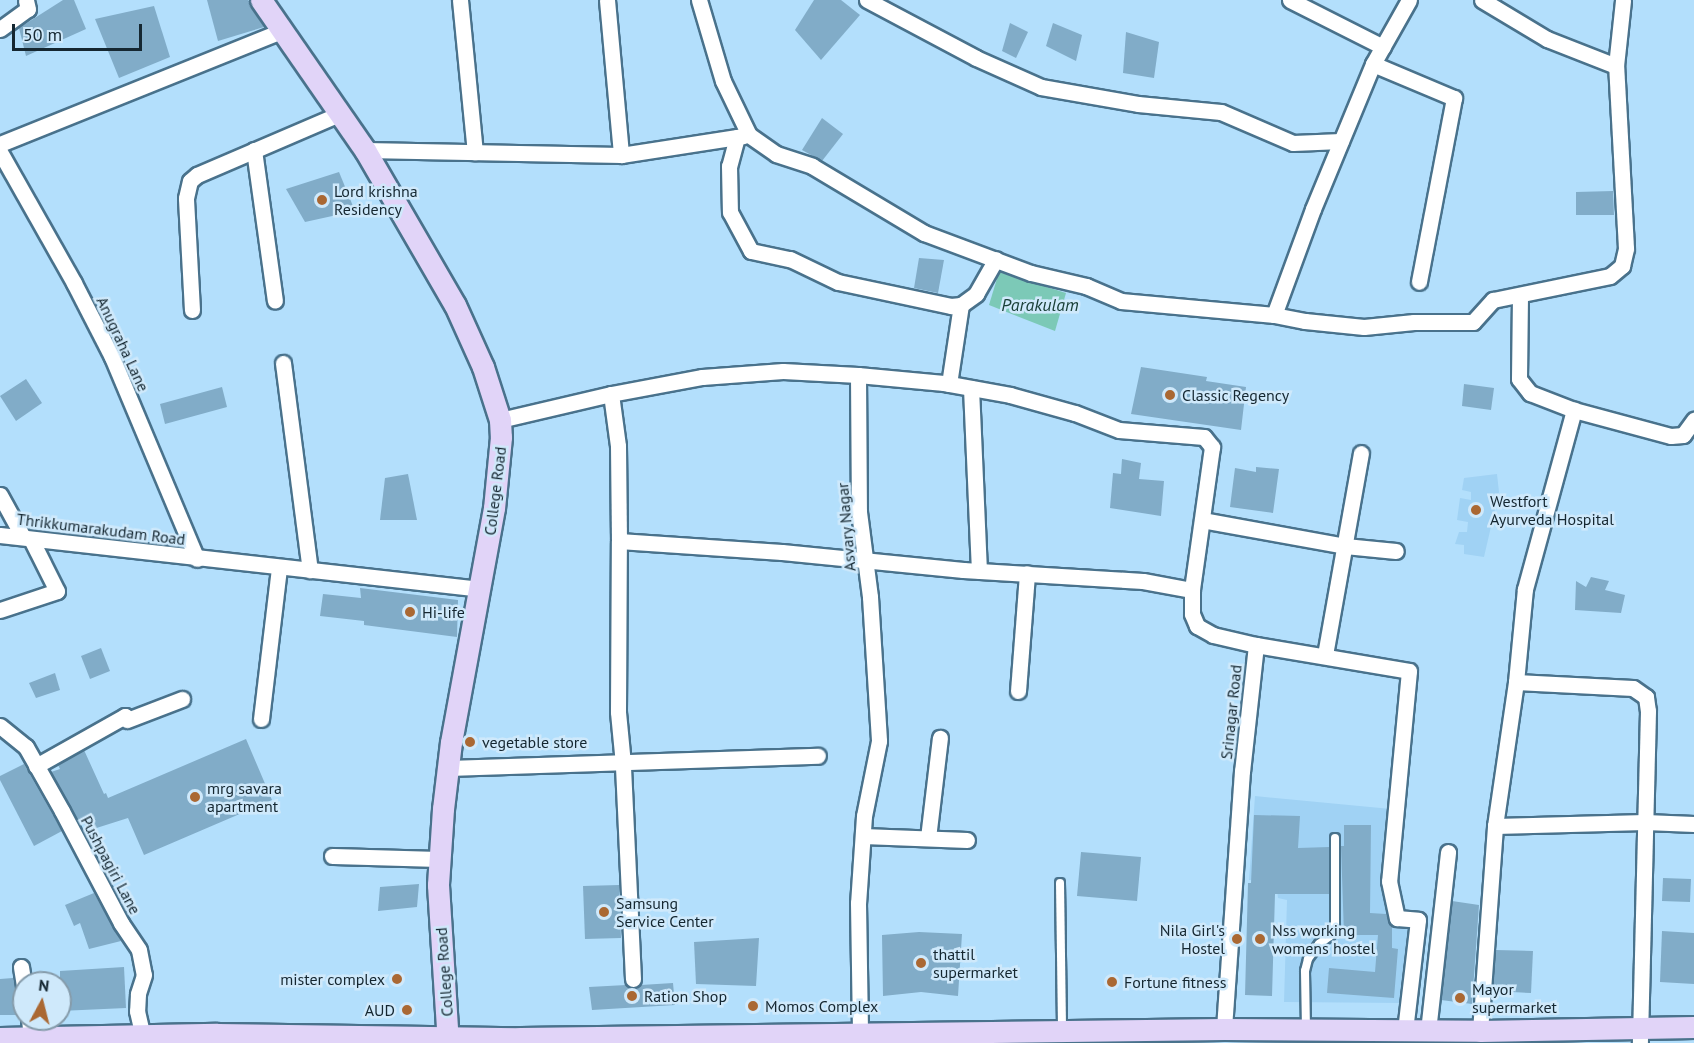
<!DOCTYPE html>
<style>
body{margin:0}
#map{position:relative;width:1694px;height:1043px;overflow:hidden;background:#b3dffc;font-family:"PT Sans",sans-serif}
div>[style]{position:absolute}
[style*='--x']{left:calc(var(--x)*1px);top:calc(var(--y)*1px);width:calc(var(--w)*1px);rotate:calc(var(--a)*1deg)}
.built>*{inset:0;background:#a0d2f4}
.water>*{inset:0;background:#7cc9b7}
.building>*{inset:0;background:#81acc8}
.roads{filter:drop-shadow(2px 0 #49728c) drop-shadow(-2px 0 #49728c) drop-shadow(0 2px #49728c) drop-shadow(0 -2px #49728c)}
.lane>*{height:8px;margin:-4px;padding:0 4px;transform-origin:4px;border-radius:4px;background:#fff}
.street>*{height:15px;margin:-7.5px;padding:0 7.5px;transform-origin:7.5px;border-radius:7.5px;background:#fff}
.secondary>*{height:21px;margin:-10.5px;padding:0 10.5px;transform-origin:10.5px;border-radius:10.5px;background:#e1d4f8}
.dots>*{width:16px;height:16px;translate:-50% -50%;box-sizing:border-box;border:3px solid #cfe9fb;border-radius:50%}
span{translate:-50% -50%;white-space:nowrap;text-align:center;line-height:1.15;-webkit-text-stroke:5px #cfe9fb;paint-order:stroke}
.poi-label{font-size:16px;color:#152731}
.left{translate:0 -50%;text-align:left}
.right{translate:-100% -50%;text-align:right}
.street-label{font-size:16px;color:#152731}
.water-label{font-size:18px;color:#1b4038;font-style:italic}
.north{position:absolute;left:12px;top:971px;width:60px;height:60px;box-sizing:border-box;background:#cfe9fb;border:2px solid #859baa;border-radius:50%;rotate:7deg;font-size:16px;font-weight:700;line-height:24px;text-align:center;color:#152731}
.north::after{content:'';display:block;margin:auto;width:21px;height:27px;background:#aa6833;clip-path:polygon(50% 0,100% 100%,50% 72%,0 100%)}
.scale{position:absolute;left:12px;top:24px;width:130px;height:27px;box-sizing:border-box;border:3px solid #152731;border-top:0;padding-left:8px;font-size:18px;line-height:21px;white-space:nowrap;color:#152731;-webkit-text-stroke:4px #cfe9fb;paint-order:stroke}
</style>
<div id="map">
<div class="built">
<i style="clip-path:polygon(1497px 474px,1499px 492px,1484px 557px,1464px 554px,1464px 545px,1455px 544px,1459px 532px,1467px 532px,1468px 522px,1457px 520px,1460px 498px,1471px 500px,1471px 492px,1462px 490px,1464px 478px)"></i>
<i style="clip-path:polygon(1255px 796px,1391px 809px,1385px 882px,1411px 924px,1402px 1003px,1284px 1002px,1287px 900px,1278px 898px,1276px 883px,1249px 880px)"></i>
</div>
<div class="water">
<i style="clip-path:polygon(999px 272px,1066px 293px,1055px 331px,989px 305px)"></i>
</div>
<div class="building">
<i style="clip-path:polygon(63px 0,74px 0,86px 29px,26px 56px,19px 28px)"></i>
<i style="clip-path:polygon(207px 0,248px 0,264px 27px,218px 41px)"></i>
<i style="clip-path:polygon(814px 0,841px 0,860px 15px,821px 60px,795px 30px)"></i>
<i style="clip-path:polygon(154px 6px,170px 57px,119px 78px,95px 19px)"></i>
<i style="clip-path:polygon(1010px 23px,1028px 32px,1016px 58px,1002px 51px)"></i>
<i style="clip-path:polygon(1053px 23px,1082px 35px,1076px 61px,1046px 46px)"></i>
<i style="clip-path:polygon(1126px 32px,1159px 42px,1154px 78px,1123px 73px)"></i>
<i style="clip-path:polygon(822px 118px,843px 134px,822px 161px,802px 150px)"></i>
<i style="clip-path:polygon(339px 172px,355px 211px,305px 222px,286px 189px)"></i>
<i style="clip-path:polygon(1613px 191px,1614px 215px,1576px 215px,1576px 192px)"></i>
<i style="clip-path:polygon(919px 258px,944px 260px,938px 293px,914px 288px)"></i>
<i style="clip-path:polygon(1141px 367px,1207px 377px,1206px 381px,1246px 387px,1241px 430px,1131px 414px)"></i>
<i style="clip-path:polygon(26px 379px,42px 403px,16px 421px,0 396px)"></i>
<i style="clip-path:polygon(1464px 384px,1494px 388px,1491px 410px,1462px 406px)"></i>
<i style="clip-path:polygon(222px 387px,227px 407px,165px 424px,160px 404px)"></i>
<i style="clip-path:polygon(1122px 459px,1141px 463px,1139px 479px,1164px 481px,1161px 516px,1110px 508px,1113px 473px,1121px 474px)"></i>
<i style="clip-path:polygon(1256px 467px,1279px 469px,1273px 513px,1230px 507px,1235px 468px,1256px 472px)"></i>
<i style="clip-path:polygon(408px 474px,417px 520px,380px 520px,385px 478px)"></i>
<i style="clip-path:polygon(1591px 577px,1609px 581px,1605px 590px,1625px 595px,1621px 613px,1575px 610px,1576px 581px,1586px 587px)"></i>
<i style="clip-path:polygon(360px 588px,458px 600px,457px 637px,364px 625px,364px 621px,320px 616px,323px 594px,361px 598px)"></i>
<i style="clip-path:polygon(101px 648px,110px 671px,90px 679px,81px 656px)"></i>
<i style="clip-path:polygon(55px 673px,60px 690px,36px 698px,29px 683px)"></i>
<i style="clip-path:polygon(246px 739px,272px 800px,144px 855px,128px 818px,87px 831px,83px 820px,79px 822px,51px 772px,60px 769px,58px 765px,84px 750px,104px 794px,106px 793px,108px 798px)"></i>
<i style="clip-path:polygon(24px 764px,62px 831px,34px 846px,0 780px,0 776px)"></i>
<i style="clip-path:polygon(1254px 815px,1300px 816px,1298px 848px,1329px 847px,1329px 894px,1275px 894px,1272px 996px,1245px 995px,1248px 883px,1251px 883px)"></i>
<i style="clip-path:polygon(1344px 825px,1371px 825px,1370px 913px,1386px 914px,1392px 926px,1392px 948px,1398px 949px,1394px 998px,1327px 993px,1329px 968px,1375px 972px,1378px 935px,1344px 935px,1341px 846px,1344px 846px)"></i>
<i style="clip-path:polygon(1081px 852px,1141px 857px,1137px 901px,1077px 896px)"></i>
<i style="clip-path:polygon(1663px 878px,1691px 879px,1690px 902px,1662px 901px)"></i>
<i style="clip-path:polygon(419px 884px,417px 907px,378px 911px,380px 887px)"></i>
<i style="clip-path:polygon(619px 885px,621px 938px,585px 939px,583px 886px)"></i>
<i style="clip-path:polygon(94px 893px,121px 941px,89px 949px,80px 923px,74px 926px,65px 905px)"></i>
<i style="clip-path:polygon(1452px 901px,1479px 905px,1472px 1004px,1441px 1000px)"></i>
<i style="clip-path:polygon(1662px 931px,1694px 933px,1694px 984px,1660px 982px)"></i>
<i style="clip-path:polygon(919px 932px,962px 934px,958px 996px,921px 992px,883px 996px,882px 935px)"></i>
<i style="clip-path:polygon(759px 938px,756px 986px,696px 984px,694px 942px)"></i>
<i style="clip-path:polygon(1496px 950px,1533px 951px,1531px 993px,1493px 991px)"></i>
<i style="clip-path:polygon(124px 967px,126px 1008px,60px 1011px,60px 971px)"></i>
<i style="clip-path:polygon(13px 978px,16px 991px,20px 994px,23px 1012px,20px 1015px,0 1015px,0 979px)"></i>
<i style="clip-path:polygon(673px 983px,675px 1005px,592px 1010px,589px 987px,626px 985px,633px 989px,641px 985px)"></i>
</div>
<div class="roads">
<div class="lane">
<i style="--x:1060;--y:883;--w:147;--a:89.2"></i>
<i style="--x:1306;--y:1029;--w:58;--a:-91"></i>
<i style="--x:1305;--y:971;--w:12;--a:-76"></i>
<i style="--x:1308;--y:959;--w:19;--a:-54"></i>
<i style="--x:1319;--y:944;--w:14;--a:-36"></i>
<i style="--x:1330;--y:936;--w:11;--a:-63"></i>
<i style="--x:1335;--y:926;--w:88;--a:-90"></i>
</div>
<div class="street">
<i style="--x:460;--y:0;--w:153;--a:84.4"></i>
<i style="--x:607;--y:0;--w:156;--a:84.8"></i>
<i style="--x:699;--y:0;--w:84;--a:73.5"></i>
<i style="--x:723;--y:81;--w:60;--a:64.3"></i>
<i style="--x:749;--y:135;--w:33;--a:35"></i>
<i style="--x:776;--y:154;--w:38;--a:18"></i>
<i style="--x:812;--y:166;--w:131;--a:30.9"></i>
<i style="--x:924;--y:233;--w:114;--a:20.5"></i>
<i style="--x:1031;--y:273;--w:57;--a:13.3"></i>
<i style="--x:1086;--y:286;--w:38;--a:23"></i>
<i style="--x:1121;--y:301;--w:154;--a:5.2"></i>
<i style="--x:867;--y:0;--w:123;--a:28"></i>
<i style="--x:976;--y:58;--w:71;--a:24"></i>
<i style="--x:1041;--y:87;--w:98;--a:9.9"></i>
<i style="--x:1138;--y:104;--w:83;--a:5.5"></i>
<i style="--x:1221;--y:112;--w:78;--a:23.3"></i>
<i style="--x:1293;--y:143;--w:48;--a:-2.4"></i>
<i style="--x:1290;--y:0;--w:104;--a:26.8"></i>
<i style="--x:1409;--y:0;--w:73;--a:119.4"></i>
<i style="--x:1373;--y:64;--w:157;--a:112.5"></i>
<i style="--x:1313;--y:209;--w:113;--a:110.2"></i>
<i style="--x:1274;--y:315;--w:32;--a:11"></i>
<i style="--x:1305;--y:321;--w:59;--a:5.8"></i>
<i style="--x:1364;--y:327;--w:50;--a:-5.7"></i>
<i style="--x:1414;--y:322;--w:59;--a:0"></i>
<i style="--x:1473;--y:322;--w:30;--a:-48"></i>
<i style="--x:1493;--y:300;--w:119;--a:-11.6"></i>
<i style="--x:1610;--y:276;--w:16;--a:-40"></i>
<i style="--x:1622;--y:266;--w:18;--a:-77"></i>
<i style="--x:1626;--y:248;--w:182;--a:-93.1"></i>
<i style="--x:1482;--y:0;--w:76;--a:31"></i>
<i style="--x:1547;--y:39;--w:74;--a:21.4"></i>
<i style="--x:1616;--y:66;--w:66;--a:-83.9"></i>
<i style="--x:0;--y:29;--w:34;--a:-36"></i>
<i style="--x:28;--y:9;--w:9;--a:-103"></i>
<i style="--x:1373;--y:64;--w:88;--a:22.8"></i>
<i style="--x:1454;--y:98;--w:187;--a:100.8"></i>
<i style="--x:737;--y:137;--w:30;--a:105"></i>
<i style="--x:729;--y:166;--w:46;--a:88.8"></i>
<i style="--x:730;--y:212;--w:44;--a:61.7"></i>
<i style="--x:751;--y:251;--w:40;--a:12"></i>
<i style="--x:790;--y:259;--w:53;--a:25.6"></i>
<i style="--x:838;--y:282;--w:116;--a:12"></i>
<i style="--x:951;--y:306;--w:10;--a:-6"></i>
<i style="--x:961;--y:305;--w:19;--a:-36"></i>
<i style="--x:976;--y:294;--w:40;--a:-60.3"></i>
<i style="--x:0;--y:144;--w:303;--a:-21.9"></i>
<i style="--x:254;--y:150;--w:152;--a:82.1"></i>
<i style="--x:365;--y:150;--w:256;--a:1.1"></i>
<i style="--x:621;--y:155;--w:124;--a:-8.8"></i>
<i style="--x:0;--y:152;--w:150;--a:60.5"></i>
<i style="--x:74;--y:283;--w:83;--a:62.8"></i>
<i style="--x:112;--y:357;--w:219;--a:67.2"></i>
<i style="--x:1520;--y:296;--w:83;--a:90.7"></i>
<i style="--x:1519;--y:379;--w:18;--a:52"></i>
<i style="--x:1530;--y:393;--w:47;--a:21.1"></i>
<i style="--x:1574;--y:410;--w:100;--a:15"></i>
<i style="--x:1671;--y:436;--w:12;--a:-5"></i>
<i style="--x:1683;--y:435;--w:19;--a:-54"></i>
<i style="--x:192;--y:310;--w:112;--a:-93.1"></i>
<i style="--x:186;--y:198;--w:17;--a:-77"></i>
<i style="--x:190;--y:181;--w:9;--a:-41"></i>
<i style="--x:197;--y:175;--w:155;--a:-23.2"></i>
<i style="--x:283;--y:363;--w:209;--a:82.6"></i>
<i style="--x:858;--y:375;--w:86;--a:5.3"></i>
<i style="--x:944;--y:383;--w:67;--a:10.3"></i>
<i style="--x:1010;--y:395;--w:67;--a:15.5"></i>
<i style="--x:1075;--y:413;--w:47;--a:21.1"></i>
<i style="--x:1119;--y:430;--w:85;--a:4.7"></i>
<i style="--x:1204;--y:437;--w:13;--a:51"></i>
<i style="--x:1212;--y:447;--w:144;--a:98"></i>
<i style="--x:949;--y:384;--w:80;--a:-81.4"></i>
<i style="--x:971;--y:388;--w:183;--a:87.5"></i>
<i style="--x:611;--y:394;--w:52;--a:82.3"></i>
<i style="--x:618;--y:446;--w:95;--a:89.4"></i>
<i style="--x:500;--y:420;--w:114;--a:-13.2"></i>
<i style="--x:611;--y:394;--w:93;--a:-10.6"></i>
<i style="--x:702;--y:377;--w:81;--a:-4.2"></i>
<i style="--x:783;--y:371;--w:75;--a:3.1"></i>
<i style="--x:858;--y:375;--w:137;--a:89.6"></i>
<i style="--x:859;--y:512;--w:86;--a:82.6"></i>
<i style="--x:870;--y:597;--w:144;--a:86.4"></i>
<i style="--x:879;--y:741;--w:76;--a:101.3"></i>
<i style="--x:864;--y:816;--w:87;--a:93.9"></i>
<i style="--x:858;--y:903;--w:132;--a:89.1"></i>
<i style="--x:0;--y:495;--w:48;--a:61.3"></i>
<i style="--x:1202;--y:520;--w:145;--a:10.3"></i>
<i style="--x:1345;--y:546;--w:51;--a:5.6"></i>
<i style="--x:0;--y:535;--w:483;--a:6.4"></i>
<i style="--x:0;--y:610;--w:60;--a:-18.4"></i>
<i style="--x:57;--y:591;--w:58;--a:-116.6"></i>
<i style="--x:1256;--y:645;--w:155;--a:9.6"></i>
<i style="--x:1409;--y:671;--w:211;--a:95.4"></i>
<i style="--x:1389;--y:881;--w:38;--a:78"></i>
<i style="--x:1397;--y:918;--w:21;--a:5"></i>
<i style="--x:1418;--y:920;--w:112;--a:96.7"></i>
<i style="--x:1325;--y:655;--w:205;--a:-79.9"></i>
<i style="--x:1516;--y:682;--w:117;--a:2.9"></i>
<i style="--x:1633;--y:688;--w:16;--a:35"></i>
<i style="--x:1646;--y:697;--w:14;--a:82"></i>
<i style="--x:1648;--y:711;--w:332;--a:91.4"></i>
<i style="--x:1018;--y:691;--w:118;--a:-85.6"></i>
<i style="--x:261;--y:719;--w:153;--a:-83.2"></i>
<i style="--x:0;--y:726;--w:33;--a:39"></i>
<i style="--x:26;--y:747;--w:73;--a:60.6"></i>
<i style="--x:62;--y:811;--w:127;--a:62.2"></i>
<i style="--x:121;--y:923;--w:32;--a:56"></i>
<i style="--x:139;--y:950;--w:25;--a:79"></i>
<i style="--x:144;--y:975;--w:20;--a:108"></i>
<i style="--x:138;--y:994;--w:17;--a:93"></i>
<i style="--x:137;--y:1011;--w:26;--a:77"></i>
<i style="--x:36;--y:766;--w:102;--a:-29.3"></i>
<i style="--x:125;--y:716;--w:4;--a:63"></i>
<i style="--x:127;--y:720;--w:59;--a:-20.9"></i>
<i style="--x:448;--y:768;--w:370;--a:-1.9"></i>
<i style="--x:1495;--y:826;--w:146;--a:-81.7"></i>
<i style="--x:1516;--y:682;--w:93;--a:-84.5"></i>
<i style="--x:1525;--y:589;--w:186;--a:-74.7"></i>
<i style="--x:863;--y:836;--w:104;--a:2.2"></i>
<i style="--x:928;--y:838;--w:101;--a:-83.2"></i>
<i style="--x:332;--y:856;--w:108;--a:1.6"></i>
<i style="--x:21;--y:967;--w:18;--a:81"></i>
<i style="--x:633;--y:979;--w:215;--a:-92.7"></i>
<i style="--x:623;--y:764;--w:52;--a:-95.5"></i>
<i style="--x:618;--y:712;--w:171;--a:-89.7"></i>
<i style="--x:619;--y:541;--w:163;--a:3.9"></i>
<i style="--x:782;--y:552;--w:182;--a:5.7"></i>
<i style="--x:963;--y:570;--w:180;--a:3.5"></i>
<i style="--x:1143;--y:581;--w:50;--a:10.4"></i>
<i style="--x:1192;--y:590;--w:24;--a:90"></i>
<i style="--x:1192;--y:614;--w:13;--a:67"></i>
<i style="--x:1197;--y:626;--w:18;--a:29"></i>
<i style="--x:1213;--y:635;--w:44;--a:13.1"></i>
<i style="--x:1256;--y:645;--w:127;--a:96.3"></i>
<i style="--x:1242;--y:771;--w:259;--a:94"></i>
<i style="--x:29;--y:1019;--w:18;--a:84"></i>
<i style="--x:1428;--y:1031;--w:180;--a:-83.6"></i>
<i style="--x:1480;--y:1031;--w:206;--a:-85.8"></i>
<i style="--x:1495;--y:826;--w:150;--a:-1.5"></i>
<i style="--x:1645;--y:822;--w:49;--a:2.3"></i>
</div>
<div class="secondary">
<i style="--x:261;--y:0;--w:183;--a:55.3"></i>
<i style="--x:365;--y:150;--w:179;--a:59.9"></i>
<i style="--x:455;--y:305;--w:68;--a:65.7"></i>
<i style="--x:483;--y:367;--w:56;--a:72.2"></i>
<i style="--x:500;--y:420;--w:17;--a:87"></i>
<i style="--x:501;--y:437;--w:71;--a:95.6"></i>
<i style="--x:494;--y:508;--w:238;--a:100.4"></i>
<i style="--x:451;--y:742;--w:67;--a:96.8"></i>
<i style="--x:443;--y:809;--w:76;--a:93.8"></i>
<i style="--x:438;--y:885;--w:158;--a:86.4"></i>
<i style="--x:0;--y:1038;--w:217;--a:-1.1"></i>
<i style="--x:217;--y:1034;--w:303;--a:0.8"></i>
<i style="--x:520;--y:1038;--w:704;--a:-0.73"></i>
<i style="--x:1224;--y:1029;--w:256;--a:0.4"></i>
<i style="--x:1480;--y:1031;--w:214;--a:-1.1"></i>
</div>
</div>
<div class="dots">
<i style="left:322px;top:200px;background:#aa6833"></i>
<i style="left:1170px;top:395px;background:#aa6833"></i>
<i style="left:1476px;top:510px;background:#aa6833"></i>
<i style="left:410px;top:612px;background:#aa6833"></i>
<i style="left:470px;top:742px;background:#aa6833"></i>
<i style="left:195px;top:797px;background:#aa6833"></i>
<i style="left:604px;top:912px;background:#aa6833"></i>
<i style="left:1237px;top:939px;background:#aa6833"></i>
<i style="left:1260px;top:939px;background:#aa6833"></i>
<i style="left:921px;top:963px;background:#aa6833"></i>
<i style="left:397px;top:979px;background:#aa6833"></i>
<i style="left:1112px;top:982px;background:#aa6833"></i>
<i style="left:632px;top:996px;background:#aa6833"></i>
<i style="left:1460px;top:998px;background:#aa6833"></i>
<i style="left:753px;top:1006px;background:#aa6833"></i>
<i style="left:407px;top:1010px;background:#aa6833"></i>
</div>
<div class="poi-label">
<span class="left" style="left:334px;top:200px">Lord krishna<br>Residency</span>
<span class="left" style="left:1182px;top:395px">Classic Regency</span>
<span class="left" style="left:1490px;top:510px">Westfort<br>Ayurveda Hospital</span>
<span class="left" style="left:422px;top:612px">Hi-life</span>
<span class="left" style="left:482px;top:742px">vegetable store</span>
<span class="left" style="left:207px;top:797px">mrg savara<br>apartment</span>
<span class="left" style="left:616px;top:912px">Samsung<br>Service Center</span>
<span class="right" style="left:1225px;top:939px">Nila Girl's<br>Hostel</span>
<span class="left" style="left:1272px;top:939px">Nss working<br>womens hostel</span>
<span class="left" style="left:933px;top:963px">thattil<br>supermarket</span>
<span class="right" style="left:385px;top:979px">mister complex</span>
<span class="left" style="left:1124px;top:982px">Fortune fitness</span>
<span class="left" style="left:1472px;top:998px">Mayor<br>supermarket</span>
<span class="left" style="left:644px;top:996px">Ration Shop</span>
<span class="left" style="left:765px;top:1006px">Momos Complex</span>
<span class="right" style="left:395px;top:1010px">AUD</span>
</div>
<div class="street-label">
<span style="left:123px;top:344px;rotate:65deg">Anugraha Lane</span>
<span style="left:495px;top:491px;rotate:-83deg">College Road</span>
<span style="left:846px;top:527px;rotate:-95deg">Asvary Nagar</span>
<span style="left:101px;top:529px;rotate:7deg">Thrikkumarakudam Road</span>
<span style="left:1231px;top:712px;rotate:-84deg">Srinagar Road</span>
<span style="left:111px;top:865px;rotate:62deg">Pushpagiri Lane</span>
<span style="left:444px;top:972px;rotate:-94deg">College Road</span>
</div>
<div class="water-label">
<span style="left:1040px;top:305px">Parakulam</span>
</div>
<div class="north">N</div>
<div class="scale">50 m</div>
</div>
